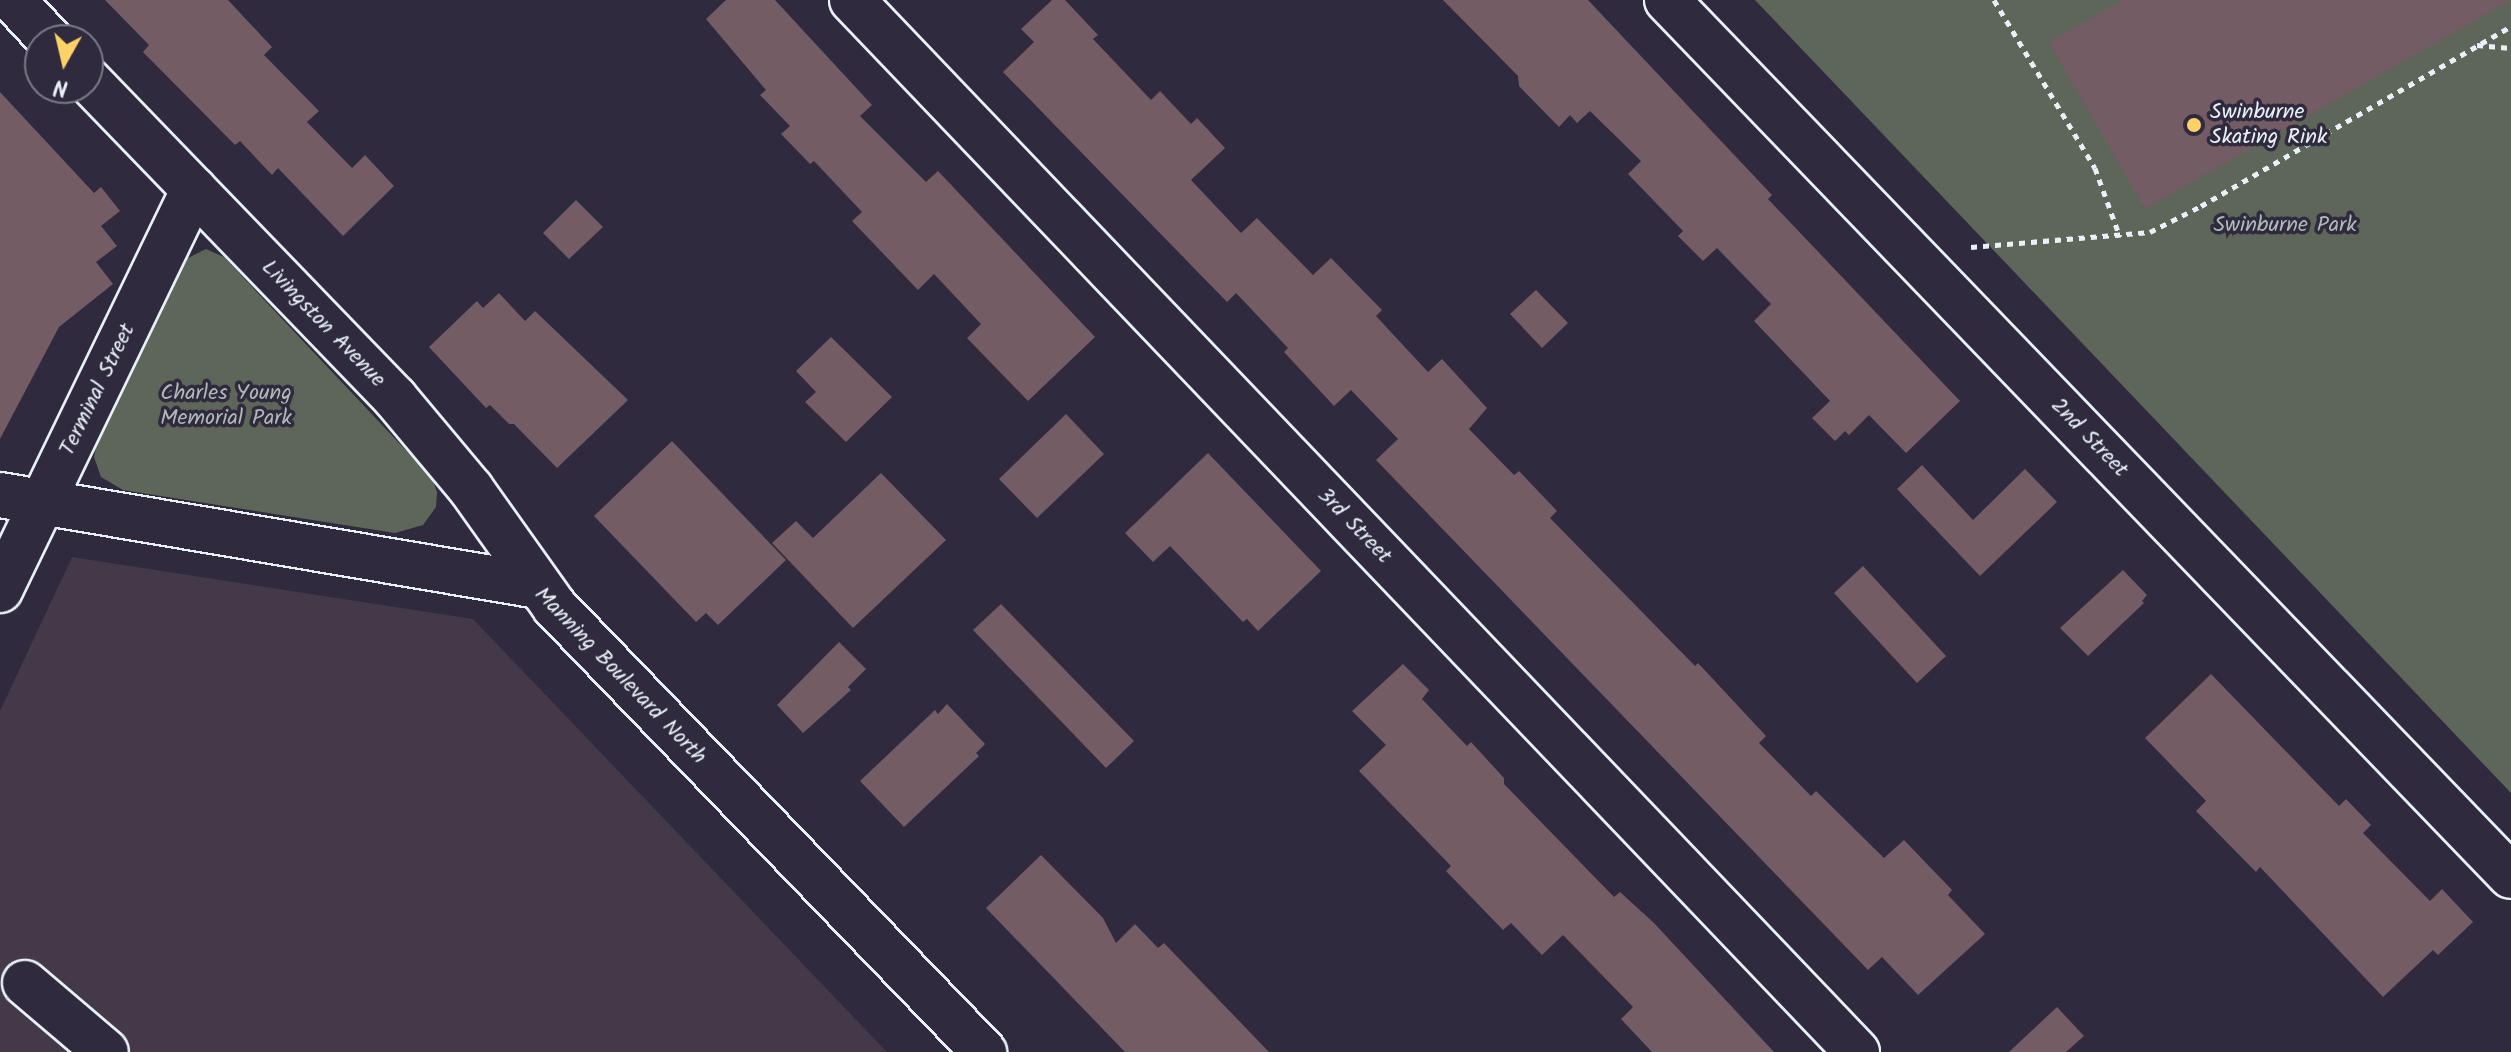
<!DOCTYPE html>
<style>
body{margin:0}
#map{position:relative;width:2511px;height:1052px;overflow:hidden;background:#2f2a3d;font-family:Kalam,sans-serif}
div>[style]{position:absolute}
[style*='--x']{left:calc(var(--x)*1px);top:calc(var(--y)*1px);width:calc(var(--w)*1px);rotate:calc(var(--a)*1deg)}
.built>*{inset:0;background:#433948}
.green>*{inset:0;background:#5e6659}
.building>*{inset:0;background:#735c63}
.path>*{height:5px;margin-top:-2.5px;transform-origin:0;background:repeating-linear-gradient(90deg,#e8f1f8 0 6px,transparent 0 12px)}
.roads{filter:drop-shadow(2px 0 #e8f1f8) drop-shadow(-2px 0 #e8f1f8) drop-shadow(0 2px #e8f1f8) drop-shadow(0 -2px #e8f1f8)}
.minor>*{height:44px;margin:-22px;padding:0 22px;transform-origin:22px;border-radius:22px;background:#2f2a3d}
.dots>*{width:22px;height:22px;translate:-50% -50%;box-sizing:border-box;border:4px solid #2f2a3d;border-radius:50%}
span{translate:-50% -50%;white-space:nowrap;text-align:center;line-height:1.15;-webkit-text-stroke:7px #2f2a3d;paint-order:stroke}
.poi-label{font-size:22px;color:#e8f1f8}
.left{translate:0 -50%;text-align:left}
.park-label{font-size:22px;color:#b1b9b8}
.street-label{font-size:22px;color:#e8f1f8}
.north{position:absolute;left:24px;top:24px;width:80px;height:80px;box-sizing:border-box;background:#2f2a3d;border:2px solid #797a88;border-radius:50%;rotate:188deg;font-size:22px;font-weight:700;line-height:32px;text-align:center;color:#e8f1f8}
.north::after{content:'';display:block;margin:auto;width:28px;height:36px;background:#ffd166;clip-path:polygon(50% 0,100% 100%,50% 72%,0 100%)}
</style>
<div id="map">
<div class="built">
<i style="clip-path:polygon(72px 557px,473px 619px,887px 1052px,0 1052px,0 711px)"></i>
</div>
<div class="green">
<i style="clip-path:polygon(1755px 0,2511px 0,2511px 793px)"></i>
<i style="clip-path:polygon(206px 249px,224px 257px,432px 478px,437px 492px,436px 507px,423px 525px,395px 533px,123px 490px,101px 477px,94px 457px,97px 442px,184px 260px)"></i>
</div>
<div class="building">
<i style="clip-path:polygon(105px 0,228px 0,272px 47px,264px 55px,319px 111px,307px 122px,352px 168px,365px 155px,394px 186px,343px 236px,278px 168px,272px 175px,240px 141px,235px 145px,143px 52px,149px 45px)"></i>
<i style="clip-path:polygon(726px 0,775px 0,872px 105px,860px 116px,926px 182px,938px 171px,1095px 337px,1028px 401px,967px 338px,981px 324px,934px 274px,918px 290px,852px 221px,862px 212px,814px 161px,810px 164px,781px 134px,790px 126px,760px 95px,766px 90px,706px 19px)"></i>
<i style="clip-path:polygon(1052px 0,1065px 0,1098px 35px,1093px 39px,1151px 100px,1160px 91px,1191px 124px,1197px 118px,1225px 148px,1191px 180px,1241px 233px,1257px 218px,1313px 275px,1331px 258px,1382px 310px,1376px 316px,1428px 372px,1442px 359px,1487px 408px,1469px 429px,1514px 475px,1519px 471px,1557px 511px,1550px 518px,1695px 666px,1698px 663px,1766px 736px,1759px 743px,1811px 796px,1816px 791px,1884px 858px,1904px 840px,1952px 890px,1948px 895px,1985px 934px,1918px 995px,1882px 957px,1868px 970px,1376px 460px,1398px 439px,1351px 390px,1334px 406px,1284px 352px,1288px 348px,1236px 293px,1227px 302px,1003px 72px,1034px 42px,1021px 29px)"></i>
<i style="clip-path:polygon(1443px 0,1588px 0,1772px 195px,1768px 199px,1960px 401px,1906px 453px,1869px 415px,1849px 435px,1845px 431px,1835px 441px,1812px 418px,1830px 401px,1754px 321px,1771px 304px,1717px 248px,1703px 261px,1678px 236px,1683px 231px,1628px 174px,1641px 161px,1590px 111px,1577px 123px,1570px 115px,1559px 127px,1519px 86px,1518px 76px)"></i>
<i style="clip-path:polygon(2123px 0,2511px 0,2145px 209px,2049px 42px)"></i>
<i style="clip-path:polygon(0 92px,94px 193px,101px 187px,120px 211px,101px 226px,117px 246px,96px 262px,113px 284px,59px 327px,0 439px)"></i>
<i style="clip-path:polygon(576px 200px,603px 227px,569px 259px,543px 233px)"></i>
<i style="clip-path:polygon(1536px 290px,1568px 323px,1542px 348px,1510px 314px)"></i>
<i style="clip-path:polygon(499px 293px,525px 321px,535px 311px,628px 400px,557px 468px,514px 424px,509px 424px,490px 405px,486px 408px,429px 347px,477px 301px,483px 308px)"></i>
<i style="clip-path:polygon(831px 337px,892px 397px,846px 442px,805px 402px,816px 392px,796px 371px)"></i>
<i style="clip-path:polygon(1066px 414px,1104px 454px,1037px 518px,999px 479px)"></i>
<i style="clip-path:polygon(672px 441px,786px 560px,718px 625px,706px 613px,696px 622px,594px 516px)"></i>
<i style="clip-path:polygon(1208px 453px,1321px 571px,1258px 631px,1247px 619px,1243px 622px,1170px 546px,1153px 562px,1125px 533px)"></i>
<i style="clip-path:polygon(1922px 465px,1973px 520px,2025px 469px,2057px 502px,1980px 576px,1897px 489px)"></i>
<i style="clip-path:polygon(881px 473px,946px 540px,853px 628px,772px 543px,796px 521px,813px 538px)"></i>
<i style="clip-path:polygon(1863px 566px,1946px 656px,1917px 683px,1834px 593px)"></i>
<i style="clip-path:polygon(2123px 570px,2147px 595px,2142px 601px,2144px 603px,2088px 656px,2060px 628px)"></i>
<i style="clip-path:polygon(1001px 604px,1134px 741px,1106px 768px,973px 630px)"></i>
<i style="clip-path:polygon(839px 642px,866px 669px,848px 687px,851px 690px,803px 733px,777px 705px)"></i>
<i style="clip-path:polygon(1403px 664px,1429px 690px,1422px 699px,1467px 746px,1471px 742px,1504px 778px,1504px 784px,1614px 897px,1620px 892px,1654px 923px,1774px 1052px,1652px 1052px,1621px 1019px,1633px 1007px,1563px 935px,1542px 955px,1511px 923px,1503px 930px,1446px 871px,1451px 866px,1359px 771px,1386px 745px,1352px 711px)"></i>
<i style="clip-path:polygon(2211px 674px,2339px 806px,2346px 799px,2371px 825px,2363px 833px,2430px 901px,2442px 889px,2473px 922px,2438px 955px,2433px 950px,2383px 997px,2260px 867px,2256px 872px,2196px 811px,2206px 801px,2145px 738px)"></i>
<i style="clip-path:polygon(947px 704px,985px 744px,976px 753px,979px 756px,904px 827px,860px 781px,935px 710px,938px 714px)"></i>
<i style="clip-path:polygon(1041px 855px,1103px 918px,1116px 943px,1135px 924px,1158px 948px,1164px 943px,1269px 1052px,1125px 1052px,986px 908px)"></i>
<i style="clip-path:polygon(2057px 1007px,2084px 1036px,2066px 1052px,2009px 1052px)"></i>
</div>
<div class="path">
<i style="--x:1994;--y:0;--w:196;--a:59"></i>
<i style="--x:2095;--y:168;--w:73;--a:70.1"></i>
<i style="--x:2477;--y:45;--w:34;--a:5"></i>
<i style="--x:1971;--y:247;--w:180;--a:-4.8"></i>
<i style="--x:2150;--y:232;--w:57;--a:-27"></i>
<i style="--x:2201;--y:206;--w:358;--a:-30.1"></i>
</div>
<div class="roads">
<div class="minor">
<i style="--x:13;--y:0;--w:54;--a:47.2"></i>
<i style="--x:852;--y:0;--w:1455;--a:46.31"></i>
<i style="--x:1667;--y:0;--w:1216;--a:46.07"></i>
<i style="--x:88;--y:80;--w:442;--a:46"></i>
<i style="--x:395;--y:398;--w:119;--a:50.1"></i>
<i style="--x:471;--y:489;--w:143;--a:54.6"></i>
<i style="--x:554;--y:606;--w:620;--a:46.05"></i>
<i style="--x:0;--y:495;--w:546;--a:9.6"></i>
<i style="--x:0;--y:590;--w:445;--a:-64.2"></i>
<i style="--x:25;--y:983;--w:106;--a:40.4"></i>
</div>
</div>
<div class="dots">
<i style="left:2194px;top:125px;background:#ffd166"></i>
</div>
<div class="poi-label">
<span class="left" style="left:2210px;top:125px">Swinburne<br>Skating Rink</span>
</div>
<div class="park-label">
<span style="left:2285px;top:226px">Swinburne Park</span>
<span style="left:226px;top:406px">Charles Young<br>Memorial Park</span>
</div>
<div class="street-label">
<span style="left:323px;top:324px;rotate:46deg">Livingston Avenue</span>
<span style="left:98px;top:390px;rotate:-64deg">Terminal Street</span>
<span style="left:2089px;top:438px;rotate:46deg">2nd Street</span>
<span style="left:1354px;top:526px;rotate:46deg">3rd Street</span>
<span style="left:620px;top:676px;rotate:46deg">Manning Boulevard North</span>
</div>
<div class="north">N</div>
</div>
